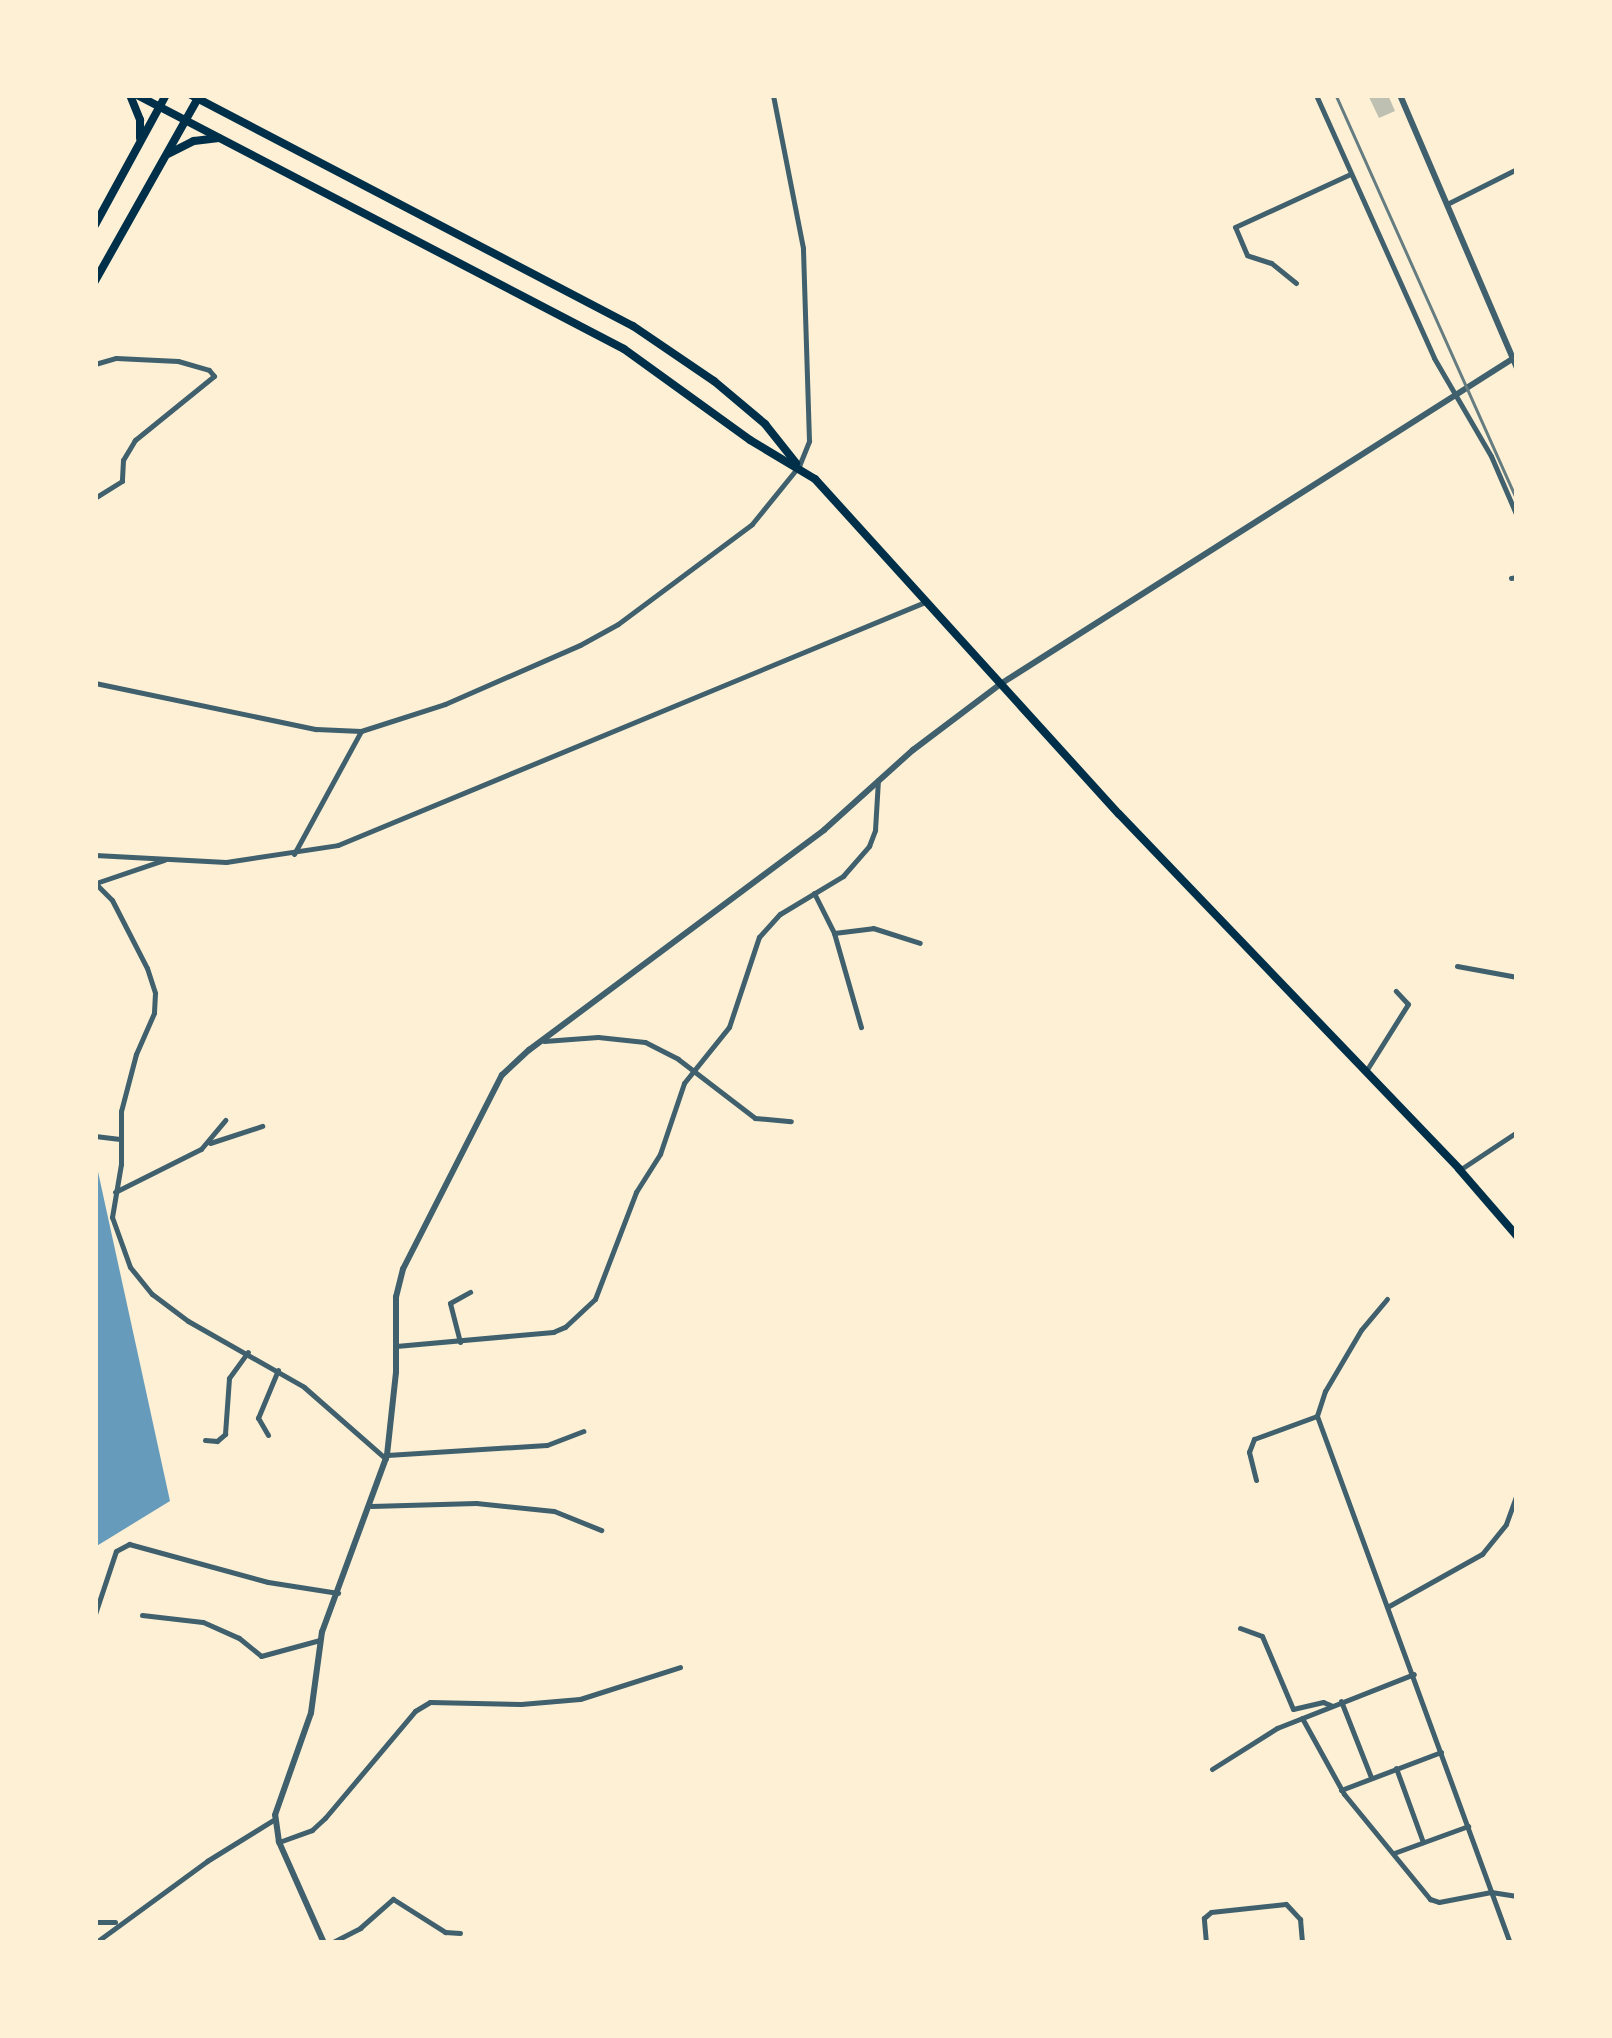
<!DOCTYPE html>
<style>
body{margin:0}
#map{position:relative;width:1612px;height:2038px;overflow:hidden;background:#fdf0d5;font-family:"Nunito Sans",sans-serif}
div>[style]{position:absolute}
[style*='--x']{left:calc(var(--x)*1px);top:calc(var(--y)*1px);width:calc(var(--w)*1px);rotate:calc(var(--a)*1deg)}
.water>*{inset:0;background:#669bbc}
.building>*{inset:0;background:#bec0b2}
.minor>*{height:5px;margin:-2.5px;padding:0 2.5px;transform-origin:2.5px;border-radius:2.5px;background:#3f606c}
.tertiary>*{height:6px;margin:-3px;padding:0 3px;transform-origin:3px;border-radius:3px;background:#3f606c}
.secondary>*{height:8px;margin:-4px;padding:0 4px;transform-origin:4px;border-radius:4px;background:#003049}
.primary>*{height:8px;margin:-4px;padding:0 4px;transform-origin:4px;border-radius:4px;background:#003049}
.rail>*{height:2.5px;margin:-1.25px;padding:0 1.25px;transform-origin:1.25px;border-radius:1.25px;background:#657d81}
span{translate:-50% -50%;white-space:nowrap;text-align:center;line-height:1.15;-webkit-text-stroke:10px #fdf0d5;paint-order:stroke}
.frame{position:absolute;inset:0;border:98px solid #fdf0d5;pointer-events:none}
</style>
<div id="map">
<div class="water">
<i style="clip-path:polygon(95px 1158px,170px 1501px,95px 1547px)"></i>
</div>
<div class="building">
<i style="clip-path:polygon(1368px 95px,1388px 95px,1395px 111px,1379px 118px)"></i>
</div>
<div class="minor">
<i style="--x:1316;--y:95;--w:288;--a:65.8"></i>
<i style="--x:1434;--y:358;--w:113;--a:59.8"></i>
<i style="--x:1491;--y:456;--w:65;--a:66.6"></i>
<i style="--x:1447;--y:204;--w:78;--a:-26.6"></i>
<i style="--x:1296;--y:283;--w:32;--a:-141"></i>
<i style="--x:1271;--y:263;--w:25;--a:-162"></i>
<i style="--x:1247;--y:255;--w:30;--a:-113"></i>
<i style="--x:1235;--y:227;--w:127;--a:-24.7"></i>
<i style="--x:95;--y:364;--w:22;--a:-16"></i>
<i style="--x:116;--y:358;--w:62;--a:2.8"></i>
<i style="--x:178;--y:361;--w:32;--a:16"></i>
<i style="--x:209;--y:370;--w:8;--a:50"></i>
<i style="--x:214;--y:376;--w:102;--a:141"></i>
<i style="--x:135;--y:440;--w:23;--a:121"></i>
<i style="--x:123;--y:460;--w:21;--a:93"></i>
<i style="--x:122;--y:481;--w:32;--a:148"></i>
<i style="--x:1511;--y:578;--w:6;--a:-9"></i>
<i style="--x:95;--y:683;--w:226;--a:11.8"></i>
<i style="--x:316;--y:729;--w:45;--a:2.5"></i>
<i style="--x:361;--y:731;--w:88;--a:-17.8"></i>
<i style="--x:445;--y:704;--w:147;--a:-23.6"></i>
<i style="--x:580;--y:645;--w:43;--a:-28.9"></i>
<i style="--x:618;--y:624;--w:167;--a:-36.7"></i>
<i style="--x:752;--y:524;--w:75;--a:-51"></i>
<i style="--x:799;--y:466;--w:27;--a:-68"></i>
<i style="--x:809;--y:441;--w:193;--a:-91.8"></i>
<i style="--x:803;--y:248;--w:156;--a:-101.1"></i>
<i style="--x:294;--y:854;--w:140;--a:-61.4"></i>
<i style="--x:95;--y:855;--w:131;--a:3.1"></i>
<i style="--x:226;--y:862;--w:113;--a:-8.6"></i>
<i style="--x:338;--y:845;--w:635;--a:-22.49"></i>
<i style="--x:95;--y:883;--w:24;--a:45"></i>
<i style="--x:112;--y:900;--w:76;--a:62.8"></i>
<i style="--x:147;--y:968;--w:26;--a:72"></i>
<i style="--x:155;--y:993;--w:20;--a:93"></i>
<i style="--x:154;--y:1013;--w:45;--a:113.7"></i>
<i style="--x:136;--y:1054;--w:59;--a:104.7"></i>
<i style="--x:121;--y:1111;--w:53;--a:90"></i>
<i style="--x:121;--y:1164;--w:54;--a:99.6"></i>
<i style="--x:112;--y:1217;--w:53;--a:70.2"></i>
<i style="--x:130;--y:1267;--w:35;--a:51"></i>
<i style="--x:152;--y:1294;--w:45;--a:36.9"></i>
<i style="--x:188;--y:1321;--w:133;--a:29.6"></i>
<i style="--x:304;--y:1387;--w:109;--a:41.3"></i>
<i style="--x:96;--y:883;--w:72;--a:-18.7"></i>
<i style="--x:814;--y:893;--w:45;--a:63.4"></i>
<i style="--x:834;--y:933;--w:98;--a:74"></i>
<i style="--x:834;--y:933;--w:39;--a:-7"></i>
<i style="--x:873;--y:928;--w:49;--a:17.7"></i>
<i style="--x:1457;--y:966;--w:61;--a:10.4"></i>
<i style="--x:544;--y:1041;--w:54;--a:-4.2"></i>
<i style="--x:598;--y:1037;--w:47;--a:6.1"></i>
<i style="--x:645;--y:1042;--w:37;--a:27"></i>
<i style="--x:678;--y:1059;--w:97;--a:37.5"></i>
<i style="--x:755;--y:1118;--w:36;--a:5"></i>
<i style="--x:1366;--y:1071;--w:79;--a:-57.9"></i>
<i style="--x:1408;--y:1004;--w:18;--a:-133"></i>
<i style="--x:95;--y:1136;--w:25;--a:7"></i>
<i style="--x:210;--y:1143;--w:55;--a:-18.1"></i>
<i style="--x:1461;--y:1169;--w:67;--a:-33.5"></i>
<i style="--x:115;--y:1192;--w:96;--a:-26.6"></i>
<i style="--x:201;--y:1149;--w:38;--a:-50"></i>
<i style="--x:1387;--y:1299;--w:40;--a:130"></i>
<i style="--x:1361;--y:1330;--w:71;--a:120.5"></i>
<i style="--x:1325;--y:1391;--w:26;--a:108"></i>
<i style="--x:1317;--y:1416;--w:561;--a:69.89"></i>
<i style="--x:460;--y:1342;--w:40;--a:-104.4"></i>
<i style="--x:450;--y:1303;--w:23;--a:-29"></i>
<i style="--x:396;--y:1346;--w:158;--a:-5.1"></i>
<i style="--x:553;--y:1332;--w:13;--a:-23"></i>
<i style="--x:565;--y:1327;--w:41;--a:-43"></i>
<i style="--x:595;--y:1299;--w:115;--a:-69"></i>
<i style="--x:636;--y:1192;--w:45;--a:-57.7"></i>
<i style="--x:660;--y:1154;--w:75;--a:-71.3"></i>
<i style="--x:684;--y:1083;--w:72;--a:-51.2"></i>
<i style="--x:729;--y:1027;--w:95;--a:-71.6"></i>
<i style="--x:759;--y:937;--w:31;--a:-48"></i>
<i style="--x:780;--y:914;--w:74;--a:-31.1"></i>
<i style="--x:843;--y:876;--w:40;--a:-49"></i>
<i style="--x:869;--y:846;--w:17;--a:-69"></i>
<i style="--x:875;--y:830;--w:50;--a:-86.6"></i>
<i style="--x:268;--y:1435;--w:20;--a:-120"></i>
<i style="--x:258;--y:1418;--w:52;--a:-67.4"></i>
<i style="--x:205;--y:1440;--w:12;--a:5"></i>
<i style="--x:217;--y:1441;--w:11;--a:-41"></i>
<i style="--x:225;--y:1434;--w:56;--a:-85.9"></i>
<i style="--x:229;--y:1378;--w:32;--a:-54"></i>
<i style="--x:387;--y:1455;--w:160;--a:-3.6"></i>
<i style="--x:547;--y:1445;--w:39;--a:-21"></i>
<i style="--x:1256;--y:1480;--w:29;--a:-104"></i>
<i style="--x:1249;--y:1452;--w:14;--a:-69"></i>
<i style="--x:1254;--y:1439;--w:67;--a:-20.1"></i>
<i style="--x:371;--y:1506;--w:105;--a:-1.6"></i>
<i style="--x:476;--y:1503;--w:78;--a:5.9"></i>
<i style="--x:554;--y:1511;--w:51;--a:22"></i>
<i style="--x:1389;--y:1606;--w:107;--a:-29.2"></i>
<i style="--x:1482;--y:1554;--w:38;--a:-51"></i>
<i style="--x:1506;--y:1524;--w:32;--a:-70"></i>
<i style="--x:95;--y:1614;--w:66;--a:-71.6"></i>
<i style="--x:116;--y:1551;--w:15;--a:-28"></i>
<i style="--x:129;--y:1544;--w:144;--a:15.3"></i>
<i style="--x:268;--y:1582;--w:71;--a:8.9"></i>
<i style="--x:142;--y:1615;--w:61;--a:6.5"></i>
<i style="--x:203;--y:1622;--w:39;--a:24"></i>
<i style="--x:239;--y:1638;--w:28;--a:39"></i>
<i style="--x:261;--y:1656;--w:61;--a:-15.2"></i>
<i style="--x:1240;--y:1628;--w:23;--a:20"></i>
<i style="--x:1262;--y:1636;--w:79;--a:67"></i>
<i style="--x:1293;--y:1709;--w:31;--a:-13"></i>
<i style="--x:1323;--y:1702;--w:8;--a:23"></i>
<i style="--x:1341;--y:1701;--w:82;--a:68.5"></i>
<i style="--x:1302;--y:1718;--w:87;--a:61.1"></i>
<i style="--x:1344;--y:1794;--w:136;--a:50.7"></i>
<i style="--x:1430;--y:1899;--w:9;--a:18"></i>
<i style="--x:1439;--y:1902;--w:53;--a:-10.9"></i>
<i style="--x:1491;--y:1892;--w:26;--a:9"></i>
<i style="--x:1396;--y:1768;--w:79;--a:70"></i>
<i style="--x:1212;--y:1769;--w:77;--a:-32.2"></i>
<i style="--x:1277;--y:1728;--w:147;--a:-21.5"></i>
<i style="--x:1341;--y:1790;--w:107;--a:-20.8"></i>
<i style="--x:279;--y:1842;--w:35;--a:-20"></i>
<i style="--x:312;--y:1830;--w:18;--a:-43"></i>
<i style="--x:325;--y:1818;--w:140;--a:-49.9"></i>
<i style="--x:415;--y:1711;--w:17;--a:-31"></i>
<i style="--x:430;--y:1702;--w:91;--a:1.3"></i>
<i style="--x:521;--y:1704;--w:59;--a:-4.8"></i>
<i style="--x:580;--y:1699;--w:105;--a:-17.7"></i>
<i style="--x:1394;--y:1853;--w:79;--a:-20"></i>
<i style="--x:95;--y:1922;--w:20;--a:0"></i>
<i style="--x:95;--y:1943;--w:139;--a:-36.2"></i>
<i style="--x:207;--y:1861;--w:80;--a:-31.7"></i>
<i style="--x:331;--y:1943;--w:33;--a:-27"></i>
<i style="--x:360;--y:1928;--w:44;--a:-41.3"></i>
<i style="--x:393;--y:1899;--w:62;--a:32.4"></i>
<i style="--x:445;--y:1932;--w:15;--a:4"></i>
<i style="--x:1206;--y:1943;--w:25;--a:-95"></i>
<i style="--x:1204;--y:1918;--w:9;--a:-41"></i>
<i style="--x:1211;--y:1912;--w:75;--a:-6.1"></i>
<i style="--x:1286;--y:1904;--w:21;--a:47"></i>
<i style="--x:1300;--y:1919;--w:24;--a:85"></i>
</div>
<div class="tertiary">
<i style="--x:1400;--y:95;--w:297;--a:66.8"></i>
<i style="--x:324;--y:1943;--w:111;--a:-114"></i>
<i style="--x:279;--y:1842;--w:27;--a:-98"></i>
<i style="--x:275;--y:1815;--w:108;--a:-70.6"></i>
<i style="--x:311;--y:1713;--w:82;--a:-82.3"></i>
<i style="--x:322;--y:1632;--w:189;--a:-69.8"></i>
<i style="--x:387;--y:1455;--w:83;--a:-83.8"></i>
<i style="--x:396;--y:1372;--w:75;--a:-90"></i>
<i style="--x:396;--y:1297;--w:29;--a:-76"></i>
<i style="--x:403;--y:1269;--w:218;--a:-63"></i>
<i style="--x:502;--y:1075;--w:37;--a:-43"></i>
<i style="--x:529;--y:1050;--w:368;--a:-36.7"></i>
<i style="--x:824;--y:830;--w:120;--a:-42"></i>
<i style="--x:913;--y:750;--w:111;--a:-37"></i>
<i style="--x:1002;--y:683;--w:610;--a:-32.41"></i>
</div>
<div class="secondary">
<i style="--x:130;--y:95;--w:27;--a:68"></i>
<i style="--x:140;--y:120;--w:18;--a:90"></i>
<i style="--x:168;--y:154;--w:29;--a:-27"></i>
<i style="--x:194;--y:141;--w:25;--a:-7"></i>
<i style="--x:95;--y:225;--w:148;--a:-61.4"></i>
<i style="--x:95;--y:281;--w:210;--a:-60.6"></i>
</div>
<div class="primary">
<i style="--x:137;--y:95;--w:549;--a:27.54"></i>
<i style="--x:624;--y:349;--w:155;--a:35.8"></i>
<i style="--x:750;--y:440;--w:76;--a:31"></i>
<i style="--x:815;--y:479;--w:452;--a:47.8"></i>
<i style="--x:1119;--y:814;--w:492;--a:46.2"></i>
<i style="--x:1459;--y:1169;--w:89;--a:49.1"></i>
<i style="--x:191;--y:95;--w:499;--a:27.6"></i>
<i style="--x:633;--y:326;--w:98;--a:34.2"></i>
<i style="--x:714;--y:381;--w:67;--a:40.1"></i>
<i style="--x:765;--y:424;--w:50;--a:51.5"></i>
</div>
<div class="rail">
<i style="--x:1336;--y:95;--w:444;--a:65.9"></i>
</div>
<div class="frame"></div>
</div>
